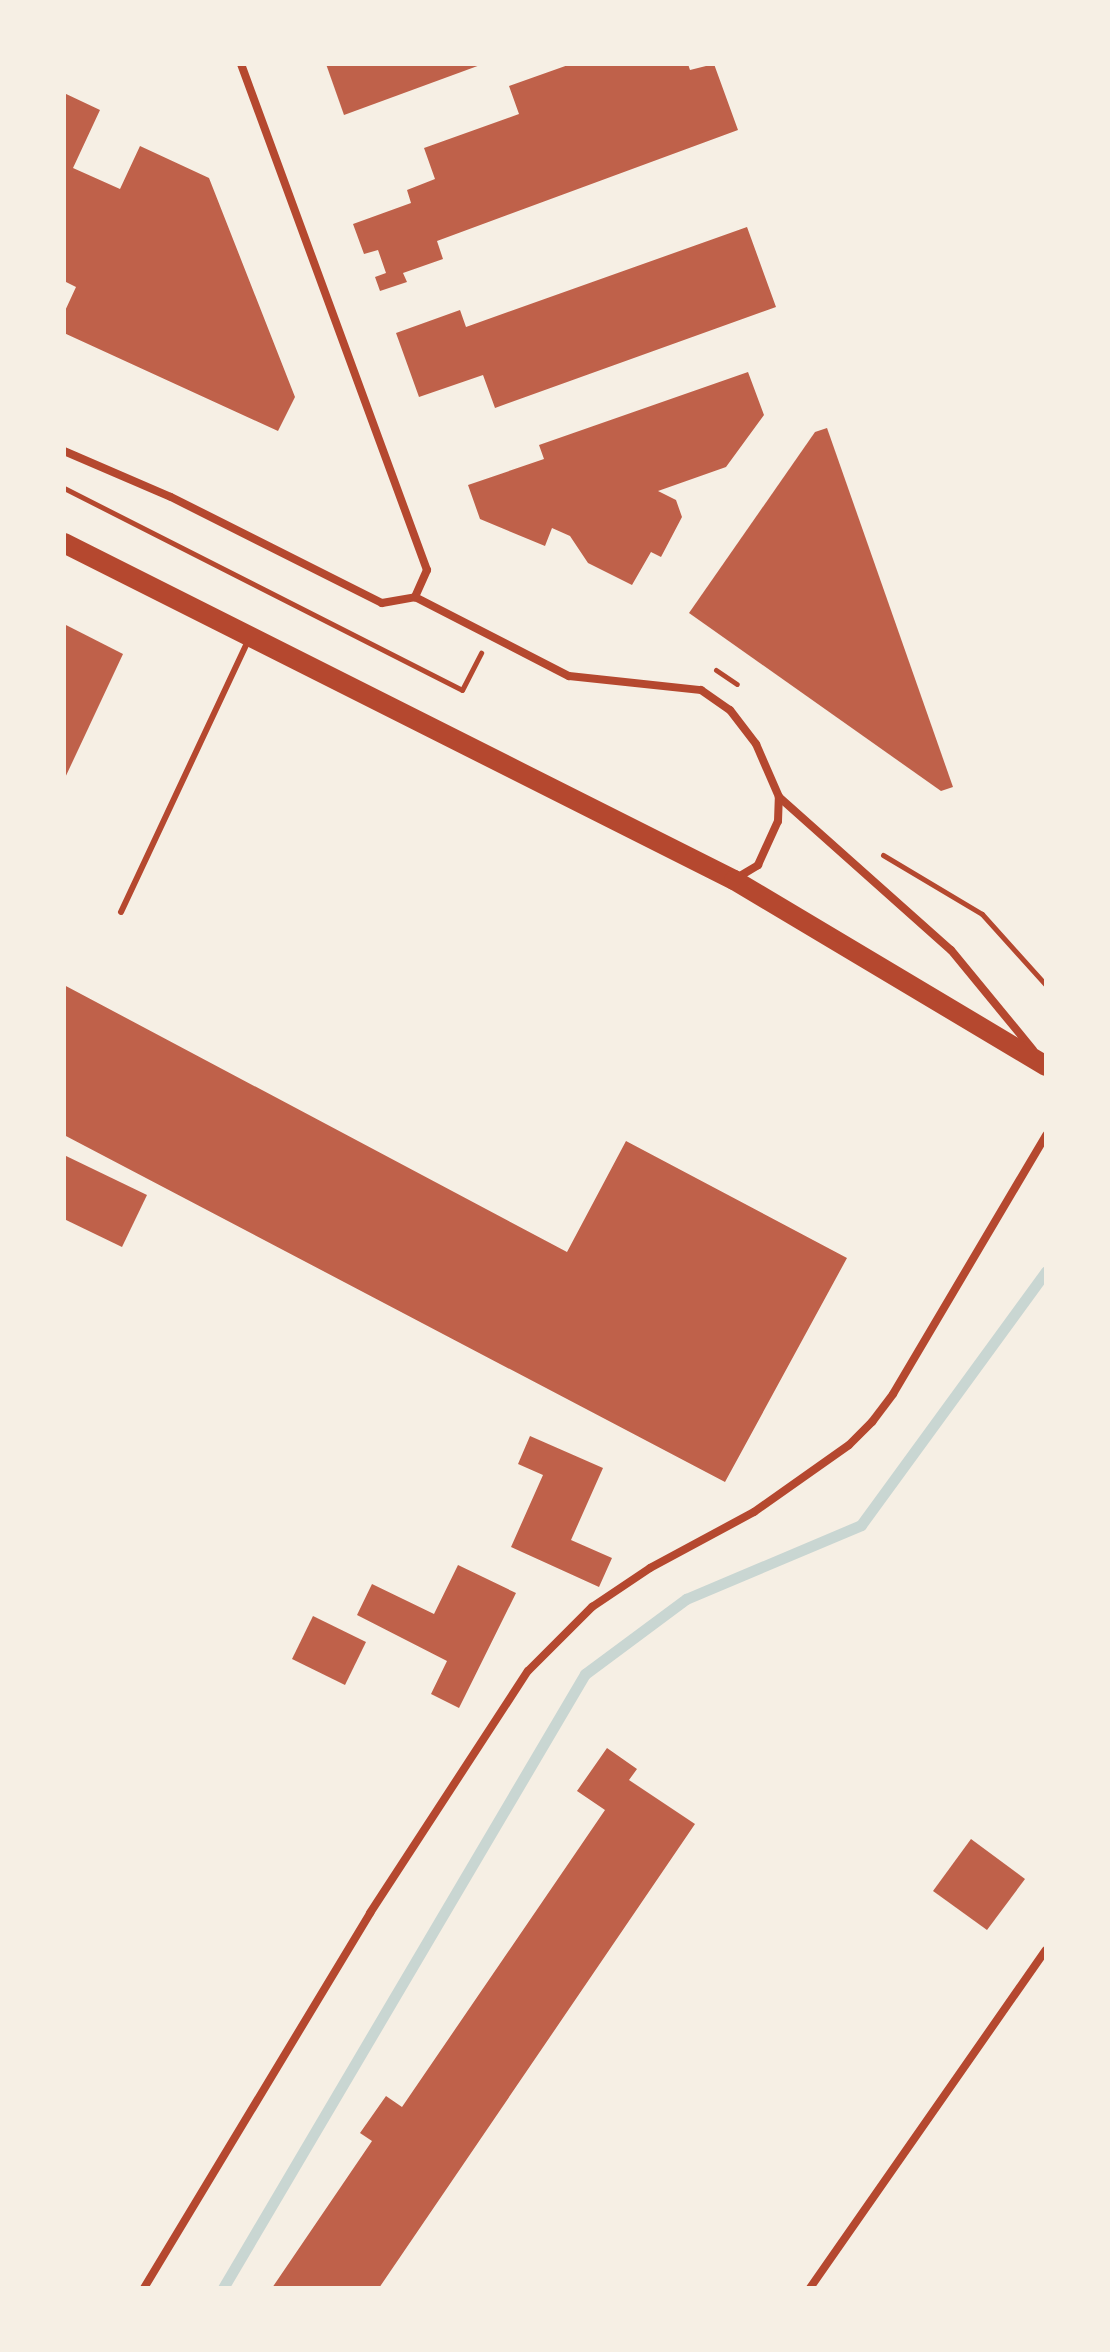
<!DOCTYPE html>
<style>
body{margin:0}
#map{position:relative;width:1110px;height:2352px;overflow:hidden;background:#f6efe4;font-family:Helvetica,sans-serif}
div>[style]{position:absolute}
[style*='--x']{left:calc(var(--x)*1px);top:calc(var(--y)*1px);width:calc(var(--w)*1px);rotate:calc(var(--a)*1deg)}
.stream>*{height:11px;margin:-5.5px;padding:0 5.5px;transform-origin:5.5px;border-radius:5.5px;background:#c9d6d2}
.building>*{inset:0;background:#bf614a}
.path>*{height:5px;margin:-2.5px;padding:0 2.5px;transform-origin:2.5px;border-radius:2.5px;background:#b5482f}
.service>*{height:6px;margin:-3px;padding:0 3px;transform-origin:3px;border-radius:3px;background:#b5482f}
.minor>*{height:8px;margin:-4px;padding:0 4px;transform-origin:4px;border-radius:4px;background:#b5482f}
.primary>*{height:20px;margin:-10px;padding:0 10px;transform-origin:10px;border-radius:10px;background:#b5482f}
span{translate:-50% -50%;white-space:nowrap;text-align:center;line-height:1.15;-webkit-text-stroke:8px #f6efe4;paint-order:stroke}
.frame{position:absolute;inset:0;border:66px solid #f6efe4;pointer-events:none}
</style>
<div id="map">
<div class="stream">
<i style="--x:223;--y:2288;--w:713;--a:-59.48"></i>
<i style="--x:585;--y:1674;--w:126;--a:-36.6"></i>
<i style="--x:686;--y:1599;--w:190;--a:-22.9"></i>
<i style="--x:861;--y:1525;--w:314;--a:-53.9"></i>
</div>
<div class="building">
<i style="clip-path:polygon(326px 64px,483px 64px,344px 115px)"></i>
<i style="clip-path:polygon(571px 64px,688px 64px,690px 70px,714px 64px,738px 130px,437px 241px,443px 259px,403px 273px,407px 282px,380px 291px,375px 277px,386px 273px,378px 250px,364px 254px,353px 224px,411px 203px,407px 190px,435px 179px,424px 148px,519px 114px,509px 86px)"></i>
<i style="clip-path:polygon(64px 93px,100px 110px,73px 168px,120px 189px,140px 146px,209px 178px,295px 397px,278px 431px,64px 333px,64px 313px,76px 287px,64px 281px)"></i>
<i style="clip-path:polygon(747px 227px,776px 307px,495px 408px,483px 375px,419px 397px,396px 333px,460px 310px,466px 327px)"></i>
<i style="clip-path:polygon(748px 372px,764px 415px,726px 467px,658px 491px,676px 500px,682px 517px,661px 557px,651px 552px,632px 585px,588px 563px,570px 536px,552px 528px,545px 546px,480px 519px,468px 485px,544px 459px,539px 445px)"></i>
<i style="clip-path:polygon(827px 428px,953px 787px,941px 791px,689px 613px,815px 432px)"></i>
<i style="clip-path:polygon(64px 624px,123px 654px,64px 780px)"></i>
<i style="clip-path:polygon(64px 985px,567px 1252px,626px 1141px,847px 1258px,725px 1482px,64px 1135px)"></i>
<i style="clip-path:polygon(64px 1155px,147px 1195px,122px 1247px,64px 1219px)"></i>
<i style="clip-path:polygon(530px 1436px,603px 1468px,571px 1540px,612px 1558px,599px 1587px,511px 1547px,543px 1475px,518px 1464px)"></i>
<i style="clip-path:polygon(458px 1565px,516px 1593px,459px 1708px,431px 1694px,447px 1661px,357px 1615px,372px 1584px,434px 1614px)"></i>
<i style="clip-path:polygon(313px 1616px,366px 1642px,345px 1685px,292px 1659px)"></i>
<i style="clip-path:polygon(607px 1748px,637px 1769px,629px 1780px,695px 1824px,379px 2288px,272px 2288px,372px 2141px,360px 2133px,386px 2096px,402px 2107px,605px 1810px,577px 1791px)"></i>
<i style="clip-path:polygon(971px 1839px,1025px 1879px,987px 1930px,933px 1891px)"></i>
</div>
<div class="path">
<i style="--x:64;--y:488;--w:446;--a:26.9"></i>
<i style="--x:462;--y:690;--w:42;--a:-62.8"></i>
<i style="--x:716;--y:670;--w:25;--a:34"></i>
<i style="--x:883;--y:855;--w:115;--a:30.8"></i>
<i style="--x:982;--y:914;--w:96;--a:48"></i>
</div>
<div class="service">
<i style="--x:121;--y:912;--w:299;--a:-64.9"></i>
</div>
<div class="minor">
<i style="--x:241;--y:64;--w:539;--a:69.82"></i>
<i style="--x:427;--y:570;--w:30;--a:114"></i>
<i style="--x:64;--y:451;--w:116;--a:23.3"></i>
<i style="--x:171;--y:497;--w:236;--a:26.7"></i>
<i style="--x:382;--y:603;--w:34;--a:-10"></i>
<i style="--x:415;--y:597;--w:173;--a:27.2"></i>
<i style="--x:569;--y:676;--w:133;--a:6.1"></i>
<i style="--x:701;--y:690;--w:35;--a:35"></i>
<i style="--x:730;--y:710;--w:43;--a:52.6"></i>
<i style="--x:756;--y:744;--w:58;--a:66.5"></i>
<i style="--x:779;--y:797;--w:230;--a:41.7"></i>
<i style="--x:951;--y:950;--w:129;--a:50.6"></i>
<i style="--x:735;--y:879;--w:27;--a:-31"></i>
<i style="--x:758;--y:865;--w:48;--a:-65.6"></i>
<i style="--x:778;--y:821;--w:24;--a:-88"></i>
<i style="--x:144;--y:2288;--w:438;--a:-58.9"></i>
<i style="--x:370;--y:1913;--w:289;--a:-56.9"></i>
<i style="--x:528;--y:1671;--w:91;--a:-45"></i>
<i style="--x:592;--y:1607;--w:70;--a:-33.9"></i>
<i style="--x:650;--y:1568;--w:118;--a:-28.3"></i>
<i style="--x:754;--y:1512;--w:116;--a:-35.2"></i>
<i style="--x:849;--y:1445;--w:33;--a:-45"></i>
<i style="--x:872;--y:1422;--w:35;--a:-53"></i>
<i style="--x:893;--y:1394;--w:301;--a:-59.4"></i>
<i style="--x:810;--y:2288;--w:412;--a:-55.1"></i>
</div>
<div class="primary">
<i style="--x:64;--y:543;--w:750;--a:26.7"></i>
<i style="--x:734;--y:880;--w:363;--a:30.8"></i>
</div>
<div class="frame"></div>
</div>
